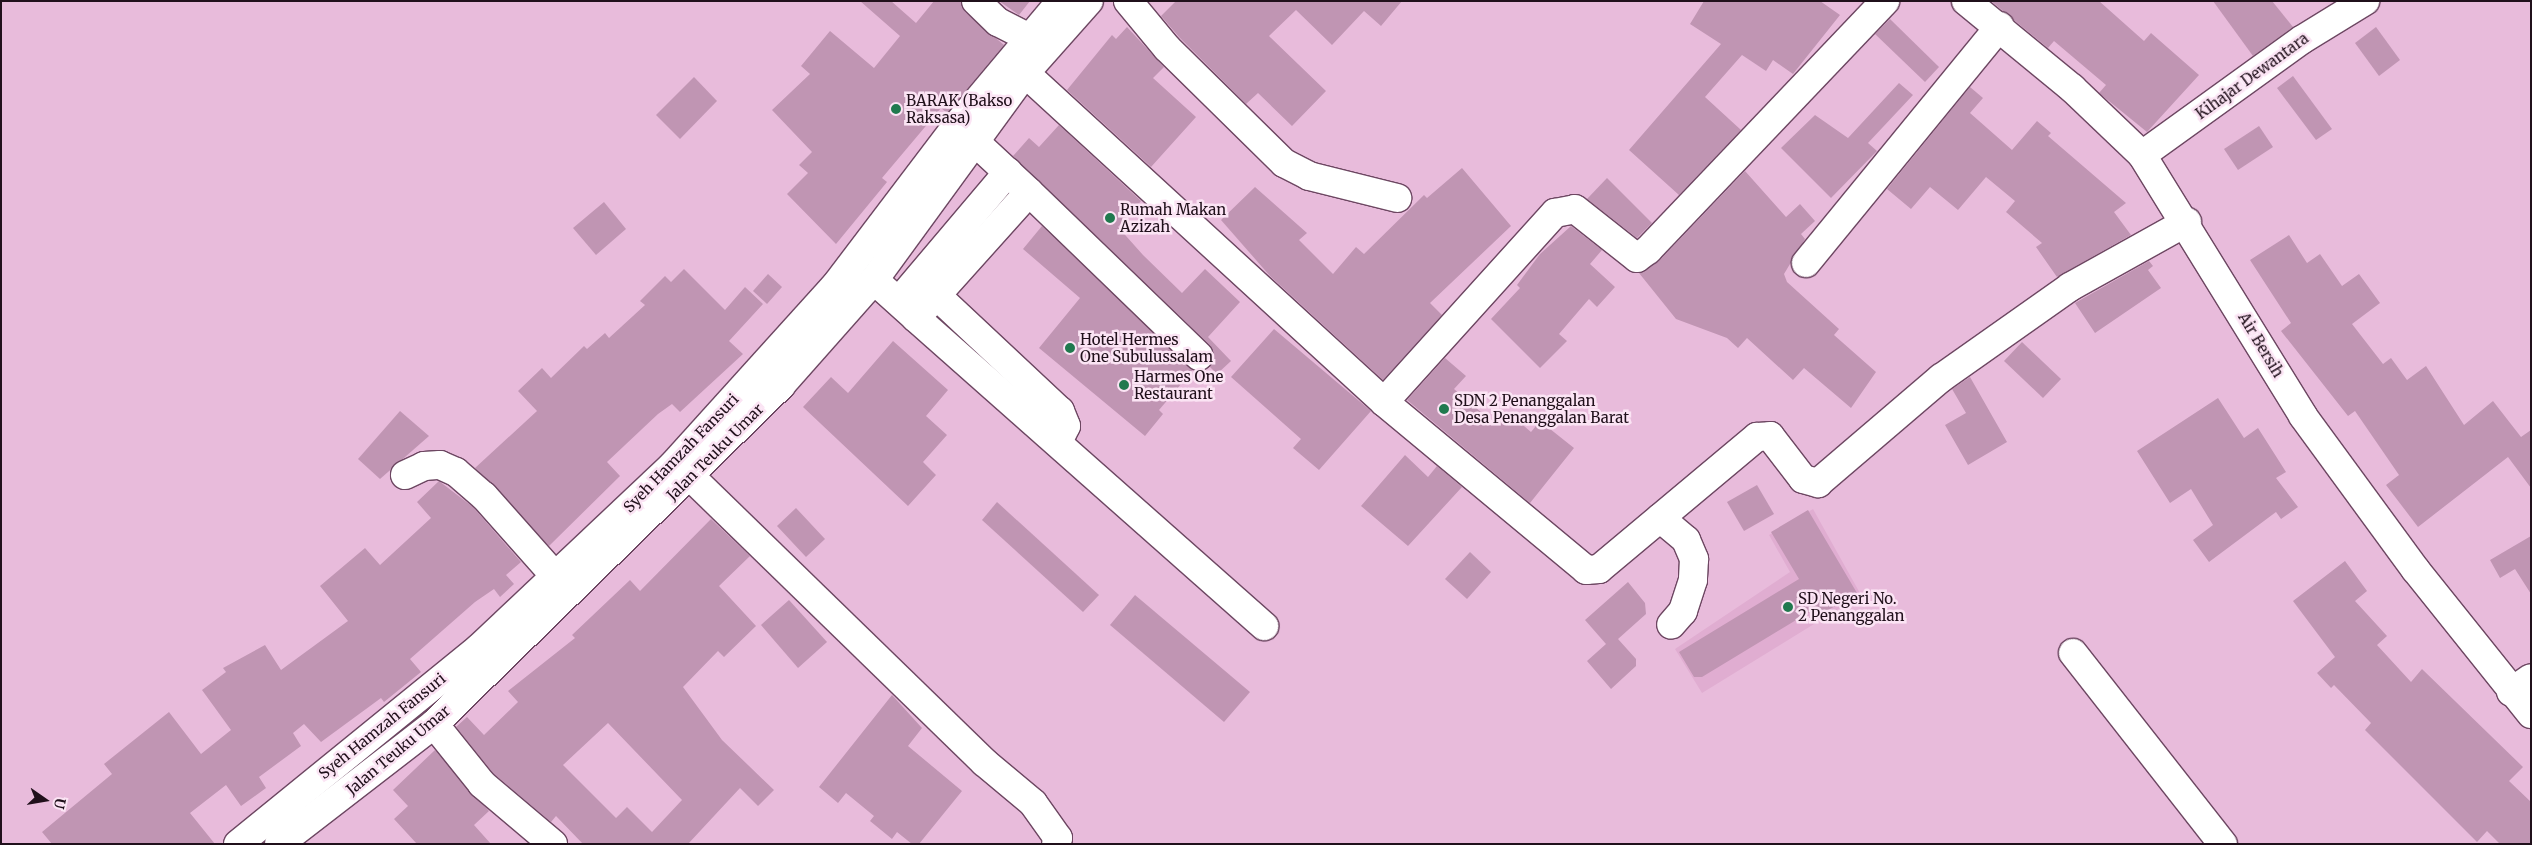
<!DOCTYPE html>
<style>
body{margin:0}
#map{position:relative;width:2532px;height:845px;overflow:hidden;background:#e8bbdb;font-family:Merriweather,serif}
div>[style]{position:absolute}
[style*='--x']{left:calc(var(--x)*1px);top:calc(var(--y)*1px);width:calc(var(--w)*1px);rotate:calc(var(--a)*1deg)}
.built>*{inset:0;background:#e0add1}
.building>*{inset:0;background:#c095b3}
.roads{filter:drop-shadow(1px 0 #6d4762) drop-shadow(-1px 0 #6d4762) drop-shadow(0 1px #6d4762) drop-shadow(0 -1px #6d4762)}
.minor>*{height:28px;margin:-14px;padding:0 14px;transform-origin:14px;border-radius:14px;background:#fff}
.highway>*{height:28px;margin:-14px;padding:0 14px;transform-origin:14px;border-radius:14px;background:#fff}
.dots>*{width:14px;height:14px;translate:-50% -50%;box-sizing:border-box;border:2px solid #fbe4f4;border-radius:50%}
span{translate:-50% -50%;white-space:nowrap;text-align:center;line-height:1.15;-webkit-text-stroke:5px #fbe4f4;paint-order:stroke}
.street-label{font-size:15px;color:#20101b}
.poi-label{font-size:15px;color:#20101b}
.left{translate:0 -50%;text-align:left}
.frame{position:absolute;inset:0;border:2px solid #20101b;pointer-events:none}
.north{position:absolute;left:20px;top:775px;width:50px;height:50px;-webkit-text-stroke:4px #fbe4f4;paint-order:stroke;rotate:103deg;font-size:14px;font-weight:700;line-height:20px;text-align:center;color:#20101b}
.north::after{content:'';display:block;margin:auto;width:18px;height:22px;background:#20101b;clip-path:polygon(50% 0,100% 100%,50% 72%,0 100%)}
</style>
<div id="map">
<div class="built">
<i style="clip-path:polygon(1813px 509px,1861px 595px,1702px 693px,1675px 649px,1790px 572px,1769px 535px)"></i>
</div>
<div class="building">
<i style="clip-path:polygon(860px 1px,891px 1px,916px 23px,934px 1px,961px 1px,965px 12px,1004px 45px,947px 113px,941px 108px,882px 178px,887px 182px,836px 244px,787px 194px,808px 173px,799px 165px,812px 152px,772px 110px,810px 74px,801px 66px,830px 31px,874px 68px,900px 36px)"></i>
<i style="clip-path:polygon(999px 1px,1030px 1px,1019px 15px)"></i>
<i style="clip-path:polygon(1176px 1px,1402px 1px,1381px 26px,1364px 11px,1332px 45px,1296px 10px,1269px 36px,1326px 91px,1292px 126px,1258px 93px,1246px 104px,1179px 37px,1161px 16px)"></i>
<i style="clip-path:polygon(1704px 1px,1820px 1px,1840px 15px,1793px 74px,1773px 60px,1766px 71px,1742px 55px,1705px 97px,1741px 130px,1679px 195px,1629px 150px,1721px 44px,1690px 24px)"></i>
<i style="clip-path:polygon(1991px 1px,2099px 1px,2144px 41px,2151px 33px,2199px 75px,2147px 132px,2099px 93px,2106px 85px,2054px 41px,2048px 48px)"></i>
<i style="clip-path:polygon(2213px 1px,2272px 1px,2293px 27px,2253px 56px)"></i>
<i style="clip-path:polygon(1890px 19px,1939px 67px,1925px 82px,1875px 34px)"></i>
<i style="clip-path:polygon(1127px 27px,1164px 67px,1153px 78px,1196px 117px,1151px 167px,1067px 90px,1112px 35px,1116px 39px)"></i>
<i style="clip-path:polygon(2376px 27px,2400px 60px,2379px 76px,2355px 43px)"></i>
<i style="clip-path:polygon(2293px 76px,2332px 129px,2316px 140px,2277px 88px)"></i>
<i style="clip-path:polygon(694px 77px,717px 101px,680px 139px,656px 115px)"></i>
<i style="clip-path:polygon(1899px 83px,1913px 95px,1868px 143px,1877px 151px,1831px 198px,1781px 148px,1815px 115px,1848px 138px)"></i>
<i style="clip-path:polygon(1970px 87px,1983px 98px,1970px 113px,2012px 150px,2037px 121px,2051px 133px,2048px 136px,2126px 203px,2114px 212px,2131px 235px,2057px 277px,2036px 247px,2042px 243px,2006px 212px,2015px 201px,1986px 177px,1958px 210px,1930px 187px,1911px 209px,1887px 189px)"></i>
<i style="clip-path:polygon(1059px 125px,1141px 201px,1118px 227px,1143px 255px,1182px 293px,1205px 269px,1240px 302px,1208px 337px,1231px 361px,1217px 374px,1210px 367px,1214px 352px,1210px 345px,1013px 156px,1029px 138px,1039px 147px)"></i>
<i style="clip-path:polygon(2259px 126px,2273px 147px,2238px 170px,2224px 149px)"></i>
<i style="clip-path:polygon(1462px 168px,1511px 226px,1430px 303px,1442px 315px,1383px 380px,1270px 276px,1221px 220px,1255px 187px,1307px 233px,1299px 240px,1333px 274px,1356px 247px,1364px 254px,1424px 195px,1427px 198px)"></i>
<i style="clip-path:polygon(1745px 171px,1786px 217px,1800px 204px,1815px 221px,1801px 234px,1805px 239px,1784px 274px,1787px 282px,1839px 329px,1834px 335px,1876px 372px,1851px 408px,1804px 368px,1793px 380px,1747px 338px,1738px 348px,1727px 338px,1676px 319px,1639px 273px,1659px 261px)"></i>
<i style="clip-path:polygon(1607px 178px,1652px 223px,1637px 238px,1587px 199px)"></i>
<i style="clip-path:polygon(604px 202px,626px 229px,596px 255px,573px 228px)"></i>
<i style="clip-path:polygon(1042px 226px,1193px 370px,1159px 410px,1163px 414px,1145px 436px,1039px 348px,1080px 298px,1023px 249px)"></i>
<i style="clip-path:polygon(1571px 226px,1602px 250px,1590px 264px,1615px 287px,1597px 307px,1589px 299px,1559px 334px,1567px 341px,1540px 368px,1491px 319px,1520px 288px,1517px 285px,1540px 254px)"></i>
<i style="clip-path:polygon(2289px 235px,2307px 263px,2320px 254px,2342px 286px,2359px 274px,2380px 303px,2352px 324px,2383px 364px,2391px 358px,2407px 380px,2426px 366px,2464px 425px,2493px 401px,2521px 437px,2531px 430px,2531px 488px,2508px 457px,2418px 527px,2386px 485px,2399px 475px,2355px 411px,2348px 416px,2281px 331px,2291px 323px,2250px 260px)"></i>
<i style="clip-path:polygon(2149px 261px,2153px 266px,2148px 270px,2161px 288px,2095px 333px,2075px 303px)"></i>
<i style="clip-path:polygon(684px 269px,725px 310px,745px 287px,763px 304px,729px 341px,743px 354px,680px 412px,672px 404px,658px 414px,607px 462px,620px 476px,549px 546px,475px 468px,537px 411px,518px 391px,542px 368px,551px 378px,584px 346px,587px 349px,605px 333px,609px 338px,645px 305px,640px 301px,665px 276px,671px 282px)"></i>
<i style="clip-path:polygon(768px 274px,782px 287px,767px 304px,753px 291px)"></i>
<i style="clip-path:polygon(1274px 329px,1371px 411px,1319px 470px,1293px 448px,1301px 439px,1231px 377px)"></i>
<i style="clip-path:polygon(893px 341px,948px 390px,926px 416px,947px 435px,923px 462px,936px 475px,908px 506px,803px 407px,831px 377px,848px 393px)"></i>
<i style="clip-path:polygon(2022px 342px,2061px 379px,2043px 398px,2004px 361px)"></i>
<i style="clip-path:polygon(1445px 358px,1466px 376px,1454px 389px,1496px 425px,1508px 412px,1531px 432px,1540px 421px,1574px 448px,1530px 503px,1407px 400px)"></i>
<i style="clip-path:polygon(1970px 377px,2007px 442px,1968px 465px,1945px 425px,1966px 413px,1952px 389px)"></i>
<i style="clip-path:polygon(2218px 398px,2244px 438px,2258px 428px,2286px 472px,2276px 478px,2298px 507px,2281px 519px,2276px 512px,2209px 562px,2193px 540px,2213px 525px,2191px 489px,2170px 503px,2137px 451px)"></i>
<i style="clip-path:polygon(400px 411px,429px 436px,380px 479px,358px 459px)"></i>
<i style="clip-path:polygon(1405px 455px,1428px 477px,1437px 466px,1462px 487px,1408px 546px,1361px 506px)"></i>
<i style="clip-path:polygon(439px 481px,473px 507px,521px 562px,506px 575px,514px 584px,500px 597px,494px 589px,475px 602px,410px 659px,421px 672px,384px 702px,381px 698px,321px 742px,304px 724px,293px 733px,301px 746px,259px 777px,266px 788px,241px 806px,226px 785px,190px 813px,215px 844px,52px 844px,42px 832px,112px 774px,104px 764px,169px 712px,201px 754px,231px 730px,202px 690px,226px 672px,223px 668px,265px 645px,281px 670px,348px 621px,320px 586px,365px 548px,380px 565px,431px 518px,417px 502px)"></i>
<i style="clip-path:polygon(1757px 485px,1774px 514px,1744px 531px,1727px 502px)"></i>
<i style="clip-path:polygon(997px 502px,1099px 595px,1083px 612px,982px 520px)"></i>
<i style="clip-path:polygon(796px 508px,825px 539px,806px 557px,777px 526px)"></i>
<i style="clip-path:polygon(1808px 510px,1857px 593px,1820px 615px,1816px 608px,1702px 677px,1694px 677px,1679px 652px,1799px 579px,1771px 532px)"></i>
<i style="clip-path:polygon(evenodd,711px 519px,750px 556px,719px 586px,756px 626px,724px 657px,718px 651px,683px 687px,722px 740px,774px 790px,758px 806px,740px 788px,688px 844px,583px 844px,556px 816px,551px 822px,493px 773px,456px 727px,467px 717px,484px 735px,518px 702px,508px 691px,575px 638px,572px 635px,630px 580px,640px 591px,711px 519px,608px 723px,682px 800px,652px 832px,627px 807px,616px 818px,563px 765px,608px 723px)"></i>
<i style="clip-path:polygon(2531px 536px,2531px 594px,2515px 569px,2500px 578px,2490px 560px)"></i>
<i style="clip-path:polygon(1470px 552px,1491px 572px,1467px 599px,1445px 579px)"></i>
<i style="clip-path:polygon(2345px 561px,2367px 591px,2355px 601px,2387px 636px,2377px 645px,2411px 682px,2422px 669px,2523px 767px,2509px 781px,2531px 802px,2531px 844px,2500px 844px,2487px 831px,2477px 842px,2365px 730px,2371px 723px,2334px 685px,2331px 688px,2317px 673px,2335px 657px,2293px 601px)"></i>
<i style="clip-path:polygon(1628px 582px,1645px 603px,1646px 614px,1618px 639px,1636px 659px,1636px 666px,1611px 689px,1587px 661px,1606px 644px,1585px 620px)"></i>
<i style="clip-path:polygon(1135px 595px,1250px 692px,1224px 722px,1110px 625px)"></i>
<i style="clip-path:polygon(789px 600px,827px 642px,798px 668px,761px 625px)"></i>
<i style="clip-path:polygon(892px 695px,922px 728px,908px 746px,962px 791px,919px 844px,912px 844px,897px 832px,892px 839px,870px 821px,874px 816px,846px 793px,838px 803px,819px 787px)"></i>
<i style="clip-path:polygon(435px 750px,489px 811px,474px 825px,491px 844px,417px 844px,394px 819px,408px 806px,393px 790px)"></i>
</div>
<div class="roads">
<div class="minor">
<i style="--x:976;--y:1;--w:30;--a:44"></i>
<i style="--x:998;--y:22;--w:38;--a:27"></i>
<i style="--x:1128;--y:1;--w:61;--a:50.3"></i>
<i style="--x:1167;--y:48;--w:164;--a:44.5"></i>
<i style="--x:1284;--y:163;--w:28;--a:27"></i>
<i style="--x:1309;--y:176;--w:91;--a:14"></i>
<i style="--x:1966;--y:1;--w:137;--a:39.4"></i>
<i style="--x:2072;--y:88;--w:97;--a:43.7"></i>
<i style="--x:2142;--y:155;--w:307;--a:58.3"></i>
<i style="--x:2303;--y:416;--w:190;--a:53.8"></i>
<i style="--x:2415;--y:569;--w:186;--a:51.3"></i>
<i style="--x:1025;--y:73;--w:487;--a:42.5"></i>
<i style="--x:1384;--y:402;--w:263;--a:39.7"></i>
<i style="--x:1586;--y:570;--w:13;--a:-4"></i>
<i style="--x:1599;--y:569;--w:206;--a:-39.9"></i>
<i style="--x:1757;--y:437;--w:13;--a:-4"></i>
<i style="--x:1770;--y:436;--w:54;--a:52.5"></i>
<i style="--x:1803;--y:479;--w:16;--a:15"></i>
<i style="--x:1818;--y:483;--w:162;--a:-40.5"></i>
<i style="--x:1941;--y:378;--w:158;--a:-35.2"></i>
<i style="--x:2070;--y:287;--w:134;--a:-29.1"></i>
<i style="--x:2142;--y:155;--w:198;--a:-35.8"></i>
<i style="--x:2303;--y:39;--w:73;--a:-31.5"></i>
<i style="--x:1029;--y:192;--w:236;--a:44"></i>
<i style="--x:1806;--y:263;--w:306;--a:-50.7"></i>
<i style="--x:874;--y:280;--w:57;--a:42.1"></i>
<i style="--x:916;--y:318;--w:169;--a:-48.1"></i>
<i style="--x:1029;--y:192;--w:97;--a:-137.1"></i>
<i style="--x:936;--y:295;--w:170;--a:43.1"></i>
<i style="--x:1060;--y:411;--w:16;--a:68"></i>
<i style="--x:1066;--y:426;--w:18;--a:117"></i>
<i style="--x:899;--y:301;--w:169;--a:-49.8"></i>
<i style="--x:916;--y:318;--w:465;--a:41.5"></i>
<i style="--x:1384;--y:402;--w:255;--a:-47.9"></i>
<i style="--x:1555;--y:213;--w:20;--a:-11"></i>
<i style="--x:1575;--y:209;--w:79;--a:38.3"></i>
<i style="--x:1637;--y:258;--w:14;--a:-36"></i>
<i style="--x:1648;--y:250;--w:344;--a:-46.4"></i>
<i style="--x:405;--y:475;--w:21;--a:-25"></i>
<i style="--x:424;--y:466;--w:16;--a:-4"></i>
<i style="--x:440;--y:465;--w:17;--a:24"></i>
<i style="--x:456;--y:472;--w:37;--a:41"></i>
<i style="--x:484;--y:496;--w:108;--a:48.4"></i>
<i style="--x:691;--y:477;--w:409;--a:44.2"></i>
<i style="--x:984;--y:762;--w:64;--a:39.9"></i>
<i style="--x:1033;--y:803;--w:43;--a:54.5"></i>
<i style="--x:1058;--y:838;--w:6;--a:108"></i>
<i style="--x:1660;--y:518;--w:34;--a:40"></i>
<i style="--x:1686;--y:540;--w:21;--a:67"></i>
<i style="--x:1694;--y:559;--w:21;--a:93"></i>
<i style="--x:1693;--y:580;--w:33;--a:108"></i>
<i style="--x:1683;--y:611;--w:18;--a:131"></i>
<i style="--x:2073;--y:653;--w:243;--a:51.9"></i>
<i style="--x:2511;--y:692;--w:24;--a:-35"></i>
<i style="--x:434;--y:724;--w:77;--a:51.3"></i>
<i style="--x:482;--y:784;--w:93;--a:40.2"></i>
</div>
<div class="highway">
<i style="--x:238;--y:844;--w:311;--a:-39.1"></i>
<i style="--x:479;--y:648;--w:267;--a:-43.3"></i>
<i style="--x:673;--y:465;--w:241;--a:-47.9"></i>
<i style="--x:835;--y:286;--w:202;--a:-52.8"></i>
<i style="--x:957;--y:125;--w:162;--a:-50"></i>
<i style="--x:279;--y:844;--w:196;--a:-37.7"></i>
<i style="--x:434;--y:724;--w:485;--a:-44.3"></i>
<i style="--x:781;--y:385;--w:140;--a:-48.5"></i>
<i style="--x:874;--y:280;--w:256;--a:-53.9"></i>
<i style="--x:1025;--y:73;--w:96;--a:-48.4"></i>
</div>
</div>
<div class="dots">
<i style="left:896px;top:109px;background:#20794e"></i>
<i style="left:1110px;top:218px;background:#20794e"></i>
<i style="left:1070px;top:348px;background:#20794e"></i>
<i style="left:1124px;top:385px;background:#20794e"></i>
<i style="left:1444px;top:409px;background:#20794e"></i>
<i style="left:1788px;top:607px;background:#20794e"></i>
</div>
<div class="street-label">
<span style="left:2252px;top:76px;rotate:-36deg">Kihajar Dewantara</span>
<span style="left:2261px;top:345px;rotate:59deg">Air Bersih</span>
<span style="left:715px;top:452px;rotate:-45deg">Jalan Teuku Umar</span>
<span style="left:681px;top:453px;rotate:-46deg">Syeh Hamzah Fansuri</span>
<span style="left:382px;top:726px;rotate:-39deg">Syeh Hamzah Fansuri</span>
<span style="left:398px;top:750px;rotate:-40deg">Jalan Teuku Umar</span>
</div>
<div class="poi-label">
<span class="left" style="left:906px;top:109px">BARAK (Bakso<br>Raksasa)</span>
<span class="left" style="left:1120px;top:218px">Rumah Makan<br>Azizah</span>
<span class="left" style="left:1080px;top:348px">Hotel Hermes<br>One Subulussalam</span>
<span class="left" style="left:1134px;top:385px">Harmes One<br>Restaurant</span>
<span class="left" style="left:1454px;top:409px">SDN 2 Penanggalan<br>Desa Penanggalan Barat</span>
<span class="left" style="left:1798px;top:607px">SD Negeri No.<br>2 Penanggalan</span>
</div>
<div class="frame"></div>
<div class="north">U</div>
</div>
